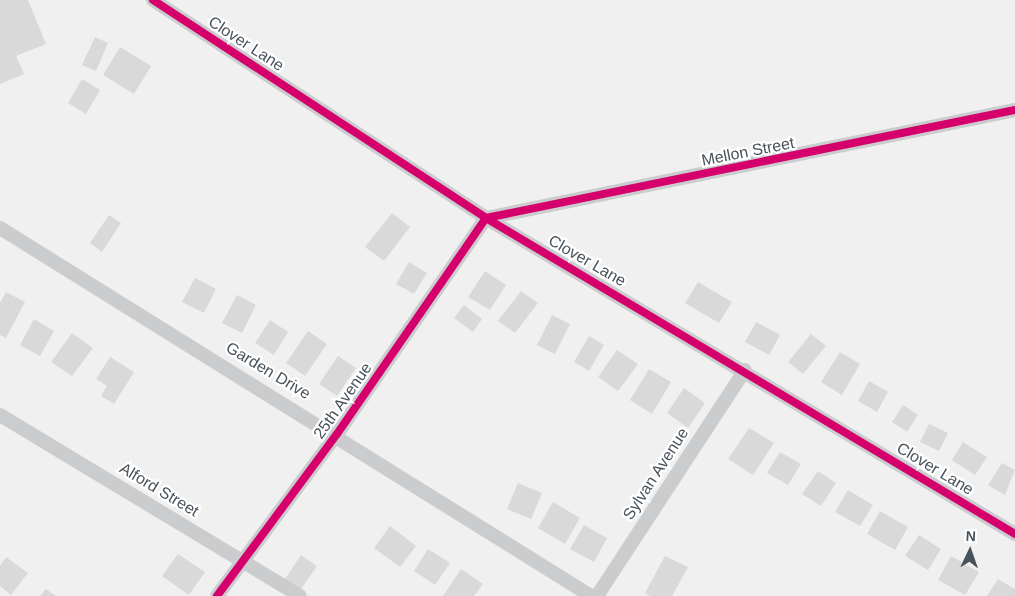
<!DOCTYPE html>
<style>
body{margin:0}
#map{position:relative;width:1015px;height:596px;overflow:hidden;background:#f0f0f0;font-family:Arial,sans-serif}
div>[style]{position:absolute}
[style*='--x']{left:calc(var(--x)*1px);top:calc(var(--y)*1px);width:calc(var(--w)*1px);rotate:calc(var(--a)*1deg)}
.building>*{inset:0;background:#d9d9da}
.street>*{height:14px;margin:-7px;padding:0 7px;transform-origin:7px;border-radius:7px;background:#caccce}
.cycleway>*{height:8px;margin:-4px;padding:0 4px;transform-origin:4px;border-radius:4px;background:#d6006c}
span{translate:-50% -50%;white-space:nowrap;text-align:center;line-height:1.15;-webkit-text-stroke:4.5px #fff;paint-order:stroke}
.street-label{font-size:16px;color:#48525b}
.north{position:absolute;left:945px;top:526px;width:50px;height:50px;-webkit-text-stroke:4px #fff;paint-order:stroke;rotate:3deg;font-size:14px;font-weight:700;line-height:20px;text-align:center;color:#48525b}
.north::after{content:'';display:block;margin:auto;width:18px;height:22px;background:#48525b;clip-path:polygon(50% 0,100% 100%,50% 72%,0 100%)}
</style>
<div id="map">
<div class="building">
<i style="clip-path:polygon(0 0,28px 0,46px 44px,16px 56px,24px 74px,0 84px)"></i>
<i style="clip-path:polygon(95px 37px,108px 43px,96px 71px,82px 65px)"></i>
<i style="clip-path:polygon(120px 47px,151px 66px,134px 94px,103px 75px)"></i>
<i style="clip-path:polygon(82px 79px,100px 90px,86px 114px,68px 103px)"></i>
<i style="clip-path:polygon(392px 213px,410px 227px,384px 261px,365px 247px)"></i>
<i style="clip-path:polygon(109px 215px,121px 223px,102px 252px,90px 243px)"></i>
<i style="clip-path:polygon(409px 262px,427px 273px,414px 294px,396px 284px)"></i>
<i style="clip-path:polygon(485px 271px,506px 285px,490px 310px,468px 297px)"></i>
<i style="clip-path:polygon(195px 278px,216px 289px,204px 313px,182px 302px)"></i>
<i style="clip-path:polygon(698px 282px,732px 302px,719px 323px,685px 303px)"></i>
<i style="clip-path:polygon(521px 291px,538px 303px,515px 333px,498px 321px)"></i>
<i style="clip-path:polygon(6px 292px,25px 302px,6px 338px,0 335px,0 303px)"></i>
<i style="clip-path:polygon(237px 295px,256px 305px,242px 333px,222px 323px)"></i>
<i style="clip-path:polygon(464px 305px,482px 319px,473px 332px,454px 318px)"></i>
<i style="clip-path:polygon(552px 315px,570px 324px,555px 354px,537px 345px)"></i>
<i style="clip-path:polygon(34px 319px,54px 331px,40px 356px,20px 345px)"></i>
<i style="clip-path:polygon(270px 320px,288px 332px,274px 355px,255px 343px)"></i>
<i style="clip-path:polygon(756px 322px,780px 335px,769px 355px,745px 342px)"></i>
<i style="clip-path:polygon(308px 331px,327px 344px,305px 376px,286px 363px)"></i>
<i style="clip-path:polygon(72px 333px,93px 348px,72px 376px,51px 362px)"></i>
<i style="clip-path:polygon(811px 334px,826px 346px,803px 374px,788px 362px)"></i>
<i style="clip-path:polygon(589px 336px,604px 345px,589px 371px,574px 362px)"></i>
<i style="clip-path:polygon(617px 350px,638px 364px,618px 391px,598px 377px)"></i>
<i style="clip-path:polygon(840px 352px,860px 364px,842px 395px,821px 382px)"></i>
<i style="clip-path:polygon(338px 356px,356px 368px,337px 396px,319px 384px)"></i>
<i style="clip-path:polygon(110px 357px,134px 372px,114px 404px,101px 396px,107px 386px,96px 379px)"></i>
<i style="clip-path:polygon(649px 369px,671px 382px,652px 414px,630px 400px)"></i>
<i style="clip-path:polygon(869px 381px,888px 392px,877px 412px,858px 401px)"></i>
<i style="clip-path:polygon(684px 388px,705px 403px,688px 428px,667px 413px)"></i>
<i style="clip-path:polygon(903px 405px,918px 415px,907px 432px,892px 422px)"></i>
<i style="clip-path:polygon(929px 424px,948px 433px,939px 451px,920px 442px)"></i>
<i style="clip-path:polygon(749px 428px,774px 443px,753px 475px,728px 459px)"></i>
<i style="clip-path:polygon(963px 442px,987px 457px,975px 475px,952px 460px)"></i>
<i style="clip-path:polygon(780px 452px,801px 464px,788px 485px,767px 473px)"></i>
<i style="clip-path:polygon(1002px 463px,1015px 470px,1005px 495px,988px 485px)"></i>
<i style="clip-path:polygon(818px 471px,836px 483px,821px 506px,802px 494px)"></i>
<i style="clip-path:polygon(518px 483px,542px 493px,531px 519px,507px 509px)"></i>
<i style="clip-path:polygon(848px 490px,873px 505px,860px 526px,835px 512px)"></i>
<i style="clip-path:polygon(553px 502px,580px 518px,565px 544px,538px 528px)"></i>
<i style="clip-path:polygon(880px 511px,908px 527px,895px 550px,867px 534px)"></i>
<i style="clip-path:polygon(584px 525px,607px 538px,594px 562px,570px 549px)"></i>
<i style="clip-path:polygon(390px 526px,416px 546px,400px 567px,374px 548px)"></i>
<i style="clip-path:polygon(919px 535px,941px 549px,928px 570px,905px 556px)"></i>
<i style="clip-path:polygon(428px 549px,450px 563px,435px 585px,414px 571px)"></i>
<i style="clip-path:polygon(178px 554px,205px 572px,189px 595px,162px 576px)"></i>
<i style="clip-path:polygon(301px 555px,317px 566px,301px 589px,285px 579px)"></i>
<i style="clip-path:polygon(665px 556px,688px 567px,672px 596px,650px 596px,645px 593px)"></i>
<i style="clip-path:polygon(951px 556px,979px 572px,965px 595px,938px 580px)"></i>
<i style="clip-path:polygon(6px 557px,28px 573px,11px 595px,0 586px,0 566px)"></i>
<i style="clip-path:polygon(461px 569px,483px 584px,474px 596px,443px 596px)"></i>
<i style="clip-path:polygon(998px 579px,1015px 589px,1015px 596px,987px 596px)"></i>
<i style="clip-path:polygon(46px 589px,56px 596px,40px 596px)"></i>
</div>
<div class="street">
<i style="--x:153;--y:0;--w:398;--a:33.2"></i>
<i style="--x:486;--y:218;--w:616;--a:30.85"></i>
<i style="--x:0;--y:228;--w:696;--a:31.91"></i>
<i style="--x:0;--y:415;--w:350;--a:31.1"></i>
<i style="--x:217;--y:596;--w:202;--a:-53.5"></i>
<i style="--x:337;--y:434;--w:262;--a:-55.4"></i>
<i style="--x:486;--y:218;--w:540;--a:-11.54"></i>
<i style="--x:597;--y:596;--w:270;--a:-56.8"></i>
</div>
<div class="cycleway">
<i style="--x:153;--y:0;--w:398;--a:33.2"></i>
<i style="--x:486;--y:218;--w:616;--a:30.85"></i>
<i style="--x:217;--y:596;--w:202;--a:-53.5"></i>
<i style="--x:337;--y:434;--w:262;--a:-55.4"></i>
<i style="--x:486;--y:218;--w:540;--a:-11.54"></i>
</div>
<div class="street-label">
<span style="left:246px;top:44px;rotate:33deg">Clover Lane</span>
<span style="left:748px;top:152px;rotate:-11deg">Mellon Street</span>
<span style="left:587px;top:261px;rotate:30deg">Clover Lane</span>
<span style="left:268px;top:371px;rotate:31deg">Garden Drive</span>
<span style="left:343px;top:401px;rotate:-55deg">25th Avenue</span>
<span style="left:935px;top:469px;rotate:31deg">Clover Lane</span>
<span style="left:656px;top:474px;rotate:-57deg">Sylvan Avenue</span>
<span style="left:159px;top:490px;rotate:31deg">Alford Street</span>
</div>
<div class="north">N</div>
</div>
